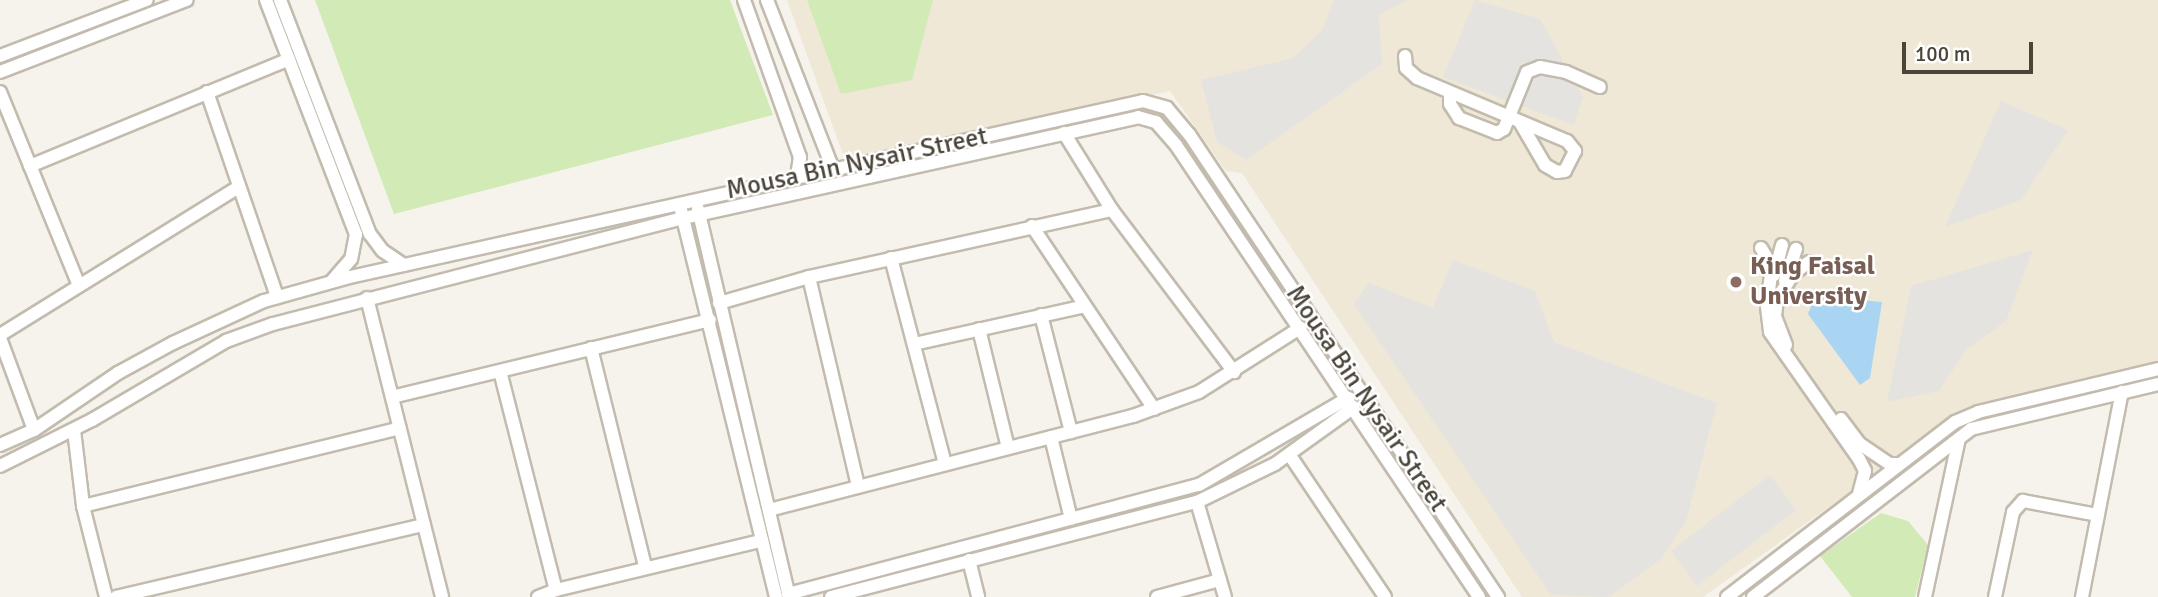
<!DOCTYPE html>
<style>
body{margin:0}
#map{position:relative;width:2158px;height:597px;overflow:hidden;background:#f6f3ec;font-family:Signika,sans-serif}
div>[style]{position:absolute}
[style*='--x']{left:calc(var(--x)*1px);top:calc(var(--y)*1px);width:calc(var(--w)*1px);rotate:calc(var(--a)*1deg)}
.education>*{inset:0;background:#efe8d6}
.green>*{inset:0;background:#d2eab5}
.parking>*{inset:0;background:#e5e3e0}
.water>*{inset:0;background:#a9d4f2}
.roads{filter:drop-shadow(2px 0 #c2bbae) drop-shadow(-2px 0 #c2bbae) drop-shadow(0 2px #c2bbae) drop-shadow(0 -2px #c2bbae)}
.minor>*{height:12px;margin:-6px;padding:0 6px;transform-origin:6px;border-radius:6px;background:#fff}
.dots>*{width:19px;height:19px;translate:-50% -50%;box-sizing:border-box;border:4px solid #fff;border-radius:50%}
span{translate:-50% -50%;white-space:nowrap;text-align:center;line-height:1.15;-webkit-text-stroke:5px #fff;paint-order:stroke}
.street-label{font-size:26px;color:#4b4439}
.education-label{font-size:26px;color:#785e54;font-weight:700}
.left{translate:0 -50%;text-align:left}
.scale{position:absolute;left:1902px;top:42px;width:131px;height:32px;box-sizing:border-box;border:4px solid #4b4439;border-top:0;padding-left:9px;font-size:21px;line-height:24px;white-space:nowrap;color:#4b4439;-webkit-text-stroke:5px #fff;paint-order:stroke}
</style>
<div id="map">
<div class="education">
<i style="clip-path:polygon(787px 0,2158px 0,2158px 361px,1970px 406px,1703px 597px,1522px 597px,1242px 173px,1226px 171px,1170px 91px,845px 160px)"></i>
</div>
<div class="green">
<i style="clip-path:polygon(315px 0,730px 0,773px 115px,394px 214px)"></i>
<i style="clip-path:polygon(807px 0,933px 0,912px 80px,841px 94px)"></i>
<i style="clip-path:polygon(1881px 513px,1908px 521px,1928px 545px,1915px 597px,1852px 597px,1820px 556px)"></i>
</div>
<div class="parking">
<i style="clip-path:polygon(1334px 0,1408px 0,1379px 15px,1382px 64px,1246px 160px,1217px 142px,1201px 80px,1293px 58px,1323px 29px)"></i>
<i style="clip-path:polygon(1475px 0,1540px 19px,1583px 97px,1574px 125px,1443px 77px)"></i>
<i style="clip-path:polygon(2001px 101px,2068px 130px,2021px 200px,1945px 227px)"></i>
<i style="clip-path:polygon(2033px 250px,2006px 321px,1966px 350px,1939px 391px,1887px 402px,1911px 286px)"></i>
<i style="clip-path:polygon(1453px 260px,1535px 291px,1554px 342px,1717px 403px,1686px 521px,1662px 558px,1609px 597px,1551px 595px,1354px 304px,1369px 283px,1433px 308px)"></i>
<i style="clip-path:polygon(1770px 475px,1796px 510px,1697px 586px,1671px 551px)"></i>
</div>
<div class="water">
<i style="clip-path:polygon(1815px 296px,1882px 302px,1870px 378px,1860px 385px,1808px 314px)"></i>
</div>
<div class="roads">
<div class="minor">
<i style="--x:266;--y:0;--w:251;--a:69"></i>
<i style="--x:356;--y:234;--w:25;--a:101"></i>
<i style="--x:351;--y:259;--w:30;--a:131"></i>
<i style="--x:280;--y:0;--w:251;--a:69"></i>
<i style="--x:370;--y:234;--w:21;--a:53"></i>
<i style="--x:383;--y:251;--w:25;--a:34"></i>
<i style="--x:744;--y:0;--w:167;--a:70.4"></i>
<i style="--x:800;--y:157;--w:20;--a:99"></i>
<i style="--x:767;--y:0;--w:181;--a:68.7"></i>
<i style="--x:0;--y:56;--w:157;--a:-20.9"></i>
<i style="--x:1405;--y:56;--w:12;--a:85"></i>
<i style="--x:1406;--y:68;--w:15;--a:42"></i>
<i style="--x:1417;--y:78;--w:163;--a:22.8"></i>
<i style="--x:1567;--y:141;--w:13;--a:51"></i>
<i style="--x:1575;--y:151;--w:22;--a:117"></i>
<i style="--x:1565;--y:171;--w:8;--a:173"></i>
<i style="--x:1557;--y:172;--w:14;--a:-150"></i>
<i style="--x:1545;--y:165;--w:48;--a:-120.3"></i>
<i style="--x:0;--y:72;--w:200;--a:-21.1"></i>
<i style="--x:0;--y:92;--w:209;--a:67.8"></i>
<i style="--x:207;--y:92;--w:217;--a:71.1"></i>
<i style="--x:1450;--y:93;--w:11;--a:90"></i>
<i style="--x:1450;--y:104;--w:17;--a:57"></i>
<i style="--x:1459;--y:118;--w:41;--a:21.5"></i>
<i style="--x:1497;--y:133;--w:8;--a:-30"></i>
<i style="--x:1504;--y:129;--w:61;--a:-68"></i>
<i style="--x:1527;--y:72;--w:14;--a:-21"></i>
<i style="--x:1540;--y:67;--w:26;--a:11"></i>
<i style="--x:1566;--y:72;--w:37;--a:24"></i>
<i style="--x:1064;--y:133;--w:91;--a:58.1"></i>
<i style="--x:1112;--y:210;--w:203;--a:53"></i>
<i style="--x:30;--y:166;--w:280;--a:-22.4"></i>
<i style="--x:698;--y:209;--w:399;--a:76.8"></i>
<i style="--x:681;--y:210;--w:398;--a:76.2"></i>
<i style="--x:1032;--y:226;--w:220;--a:56.3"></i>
<i style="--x:1761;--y:248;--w:21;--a:59"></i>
<i style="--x:1772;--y:266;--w:41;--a:97"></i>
<i style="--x:1767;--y:307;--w:25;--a:83"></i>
<i style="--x:1770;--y:332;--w:155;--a:55"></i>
<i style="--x:1859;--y:459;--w:13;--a:63"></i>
<i style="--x:1865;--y:471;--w:23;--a:105"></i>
<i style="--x:891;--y:258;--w:213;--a:75.3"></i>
<i style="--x:1774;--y:275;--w:31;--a:-75"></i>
<i style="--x:809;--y:277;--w:215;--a:76.8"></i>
<i style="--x:1785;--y:281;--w:34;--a:-71"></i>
<i style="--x:367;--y:298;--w:308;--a:75.9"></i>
<i style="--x:719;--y:303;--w:94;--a:-16.1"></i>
<i style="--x:809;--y:277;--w:310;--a:-12.5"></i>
<i style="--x:1041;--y:315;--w:121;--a:75.6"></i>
<i style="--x:979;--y:329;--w:122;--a:76.3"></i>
<i style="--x:0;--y:335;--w:281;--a:-31.8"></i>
<i style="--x:0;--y:338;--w:98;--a:69.7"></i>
<i style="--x:914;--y:344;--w:175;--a:-12.5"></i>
<i style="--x:1786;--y:345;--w:31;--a:-111"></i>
<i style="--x:1775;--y:316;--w:17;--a:-83"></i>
<i style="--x:1777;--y:299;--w:30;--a:-57"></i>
<i style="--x:1793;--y:274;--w:20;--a:-37"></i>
<i style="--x:591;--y:348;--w:225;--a:76.1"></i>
<i style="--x:500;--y:371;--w:226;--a:75.7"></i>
<i style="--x:556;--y:590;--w:210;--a:-13.5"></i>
<i style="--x:392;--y:397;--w:327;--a:-13.6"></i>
<i style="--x:1841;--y:419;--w:31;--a:53"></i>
<i style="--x:1860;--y:444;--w:36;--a:34"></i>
<i style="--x:1890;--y:464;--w:9;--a:0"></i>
<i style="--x:74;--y:430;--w:77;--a:83.2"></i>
<i style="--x:83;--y:506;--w:94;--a:75.8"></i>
<i style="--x:1051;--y:437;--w:84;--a:76.3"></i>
<i style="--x:0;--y:445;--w:37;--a:-24"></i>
<i style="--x:34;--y:430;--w:102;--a:-34.2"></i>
<i style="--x:118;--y:373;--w:63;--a:-28.6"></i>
<i style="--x:173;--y:343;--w:100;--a:-24.8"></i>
<i style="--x:264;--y:301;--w:89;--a:-15.6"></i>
<i style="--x:350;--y:277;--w:812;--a:-12.51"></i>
<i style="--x:1143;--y:101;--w:25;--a:16"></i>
<i style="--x:1167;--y:108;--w:34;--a:50"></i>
<i style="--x:1189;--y:134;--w:557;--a:56.28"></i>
<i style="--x:1289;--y:454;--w:172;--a:56.1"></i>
<i style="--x:0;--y:466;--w:103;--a:-26.6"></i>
<i style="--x:92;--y:420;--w:156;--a:-30.5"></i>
<i style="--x:226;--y:341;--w:50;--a:-19.9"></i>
<i style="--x:273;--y:324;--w:424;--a:-14.5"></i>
<i style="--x:684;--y:218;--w:465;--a:-12.5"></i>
<i style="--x:1138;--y:117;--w:19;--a:16"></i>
<i style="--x:1156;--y:122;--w:30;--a:49"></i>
<i style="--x:1176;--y:145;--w:544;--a:56.16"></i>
<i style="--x:1197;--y:502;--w:99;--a:73.6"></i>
<i style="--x:83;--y:506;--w:326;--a:-13.8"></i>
<i style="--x:769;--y:510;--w:376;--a:-14.5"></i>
<i style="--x:1133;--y:416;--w:70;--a:-20"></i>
<i style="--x:1199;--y:392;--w:120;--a:-32.4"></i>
<i style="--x:969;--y:560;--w:38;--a:76"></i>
<i style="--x:788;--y:594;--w:425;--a:-14.9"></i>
<i style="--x:1199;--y:485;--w:173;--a:-30.3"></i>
<i style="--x:116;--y:597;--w:316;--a:-13.2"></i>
<i style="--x:538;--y:597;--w:19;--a:-21"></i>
<i style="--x:831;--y:597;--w:378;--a:-14.6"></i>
<i style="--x:1197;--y:502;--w:87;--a:-26"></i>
<i style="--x:1275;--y:464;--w:97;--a:-35.8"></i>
<i style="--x:1157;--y:597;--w:65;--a:-15.1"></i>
<i style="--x:1727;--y:597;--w:287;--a:-37.5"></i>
<i style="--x:1955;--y:422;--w:25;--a:-23"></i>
<i style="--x:1978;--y:412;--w:185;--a:-13.4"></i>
<i style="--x:1753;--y:597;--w:275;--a:-37.6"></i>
<i style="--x:1971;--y:429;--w:192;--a:-13.5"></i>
<i style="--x:1925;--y:597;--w:162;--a:-77.9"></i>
<i style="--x:1995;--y:597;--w:87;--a:-78"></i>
<i style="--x:2013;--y:512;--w:15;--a:-48"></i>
<i style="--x:2023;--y:501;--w:76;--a:10.6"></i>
<i style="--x:2082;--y:597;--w:209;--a:-79"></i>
</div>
</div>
<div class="dots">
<i style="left:1736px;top:282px;background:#8d6e63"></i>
</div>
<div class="street-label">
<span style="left:857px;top:164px;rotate:-12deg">Mousa Bin Nysair Street</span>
<span style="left:1366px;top:399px;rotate:56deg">Mousa Bin Nysair Street</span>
</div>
<div class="education-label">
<span class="left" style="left:1750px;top:282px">King Faisal<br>University</span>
</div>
<div class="scale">100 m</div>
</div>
